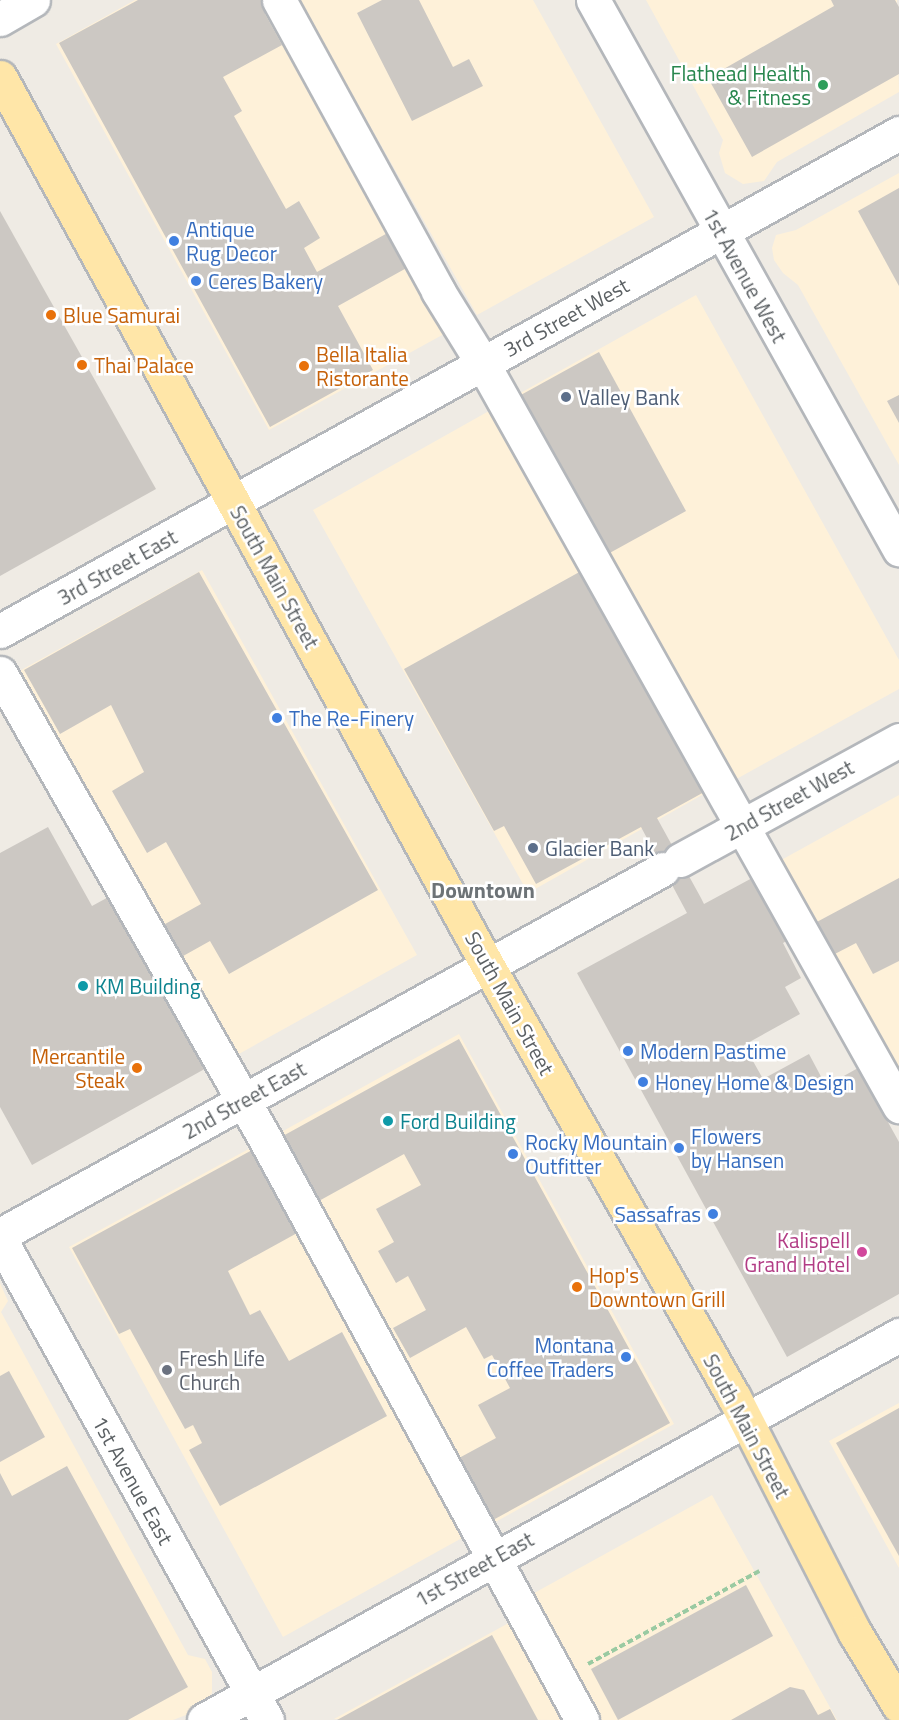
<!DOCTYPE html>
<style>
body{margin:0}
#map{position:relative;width:899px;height:1720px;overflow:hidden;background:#efebe4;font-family:"Titillium Web",sans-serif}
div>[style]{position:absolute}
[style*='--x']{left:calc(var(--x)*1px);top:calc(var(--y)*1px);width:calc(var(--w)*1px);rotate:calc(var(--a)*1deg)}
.commercial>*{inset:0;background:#fef1d9}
.building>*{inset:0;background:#ccc8c3}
.path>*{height:4px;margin-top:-2px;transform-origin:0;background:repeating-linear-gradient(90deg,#9acaa2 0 6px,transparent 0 9px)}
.roads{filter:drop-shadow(2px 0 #b4b7bb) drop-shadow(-2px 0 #b4b7bb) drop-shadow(0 2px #b4b7bb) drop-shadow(0 -2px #b4b7bb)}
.minor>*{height:33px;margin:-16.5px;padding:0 16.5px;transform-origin:16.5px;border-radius:16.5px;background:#fff}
.major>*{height:33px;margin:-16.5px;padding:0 16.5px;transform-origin:16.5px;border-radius:16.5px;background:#ffe6a8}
.dots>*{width:16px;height:16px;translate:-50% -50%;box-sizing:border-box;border:3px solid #fff;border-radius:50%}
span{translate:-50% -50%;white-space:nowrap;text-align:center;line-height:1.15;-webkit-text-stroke:5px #fff;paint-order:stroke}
.leisure-label{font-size:21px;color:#27864d}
.right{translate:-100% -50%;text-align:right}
.shop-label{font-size:21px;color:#366cbe}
.left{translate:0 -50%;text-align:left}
.street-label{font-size:21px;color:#5c6164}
.food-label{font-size:21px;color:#c56008}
.service-label{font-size:21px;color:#4e5e75}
.culture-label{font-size:21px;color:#0d838f}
.hotel-label{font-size:21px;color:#b23c85}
.worship-label{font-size:21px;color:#5b616d}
.neighbourhood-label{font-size:22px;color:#6d7377;font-weight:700}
</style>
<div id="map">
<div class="commercial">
<i style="clip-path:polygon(135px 0,273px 0,455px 328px,269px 430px,56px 44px)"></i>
<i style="clip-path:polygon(299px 0,533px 0,654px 217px,477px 315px)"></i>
<i style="clip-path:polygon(646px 0,897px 0,899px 92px,777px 162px,764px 181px,743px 184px,725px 173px,719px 153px,723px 140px)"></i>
<i style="clip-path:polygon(899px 173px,899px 465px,798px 285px,783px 273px,774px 260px,772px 248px,776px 235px,796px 230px)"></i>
<i style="clip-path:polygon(696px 295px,899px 660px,899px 689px,731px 782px,515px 396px)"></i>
<i style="clip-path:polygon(496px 407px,711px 790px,528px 893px,313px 510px)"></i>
<i style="clip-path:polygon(202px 570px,417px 955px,228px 1060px,14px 674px)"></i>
<i style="clip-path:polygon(899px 795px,899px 1090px,774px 864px)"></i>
<i style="clip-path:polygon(459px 1034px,674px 1424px,488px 1526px,274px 1136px)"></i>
<i style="clip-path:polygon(258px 1144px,471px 1533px,283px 1637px,69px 1247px)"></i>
<i style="clip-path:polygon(0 1283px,8px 1301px,1px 1312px,188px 1655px,205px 1659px,212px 1672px,212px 1693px,199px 1710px,173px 1720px,0 1720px)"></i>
<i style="clip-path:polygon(899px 1403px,899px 1568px,829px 1441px)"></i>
<i style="clip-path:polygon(712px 1495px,837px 1720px,595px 1720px,527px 1597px)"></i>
<i style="clip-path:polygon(516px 1619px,571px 1720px,334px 1719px)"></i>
</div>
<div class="building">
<i style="clip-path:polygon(138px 0,263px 0,270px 12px,265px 14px,282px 45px,223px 77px,242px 111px,234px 116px,286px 209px,299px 201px,320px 238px,304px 248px,317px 272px,393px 230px,412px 265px,338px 306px,373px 370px,270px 427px,59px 43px)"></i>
<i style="clip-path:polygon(382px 0,419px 0,453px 67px,469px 59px,483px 86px,412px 121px,357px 13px)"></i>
<i style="clip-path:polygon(831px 0,895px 0,899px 7px,899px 74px,752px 157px,708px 78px,834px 6px)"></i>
<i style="clip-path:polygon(899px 188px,899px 286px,858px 211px)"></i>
<i style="clip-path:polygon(0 211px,156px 489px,0 576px)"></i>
<i style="clip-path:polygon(599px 352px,686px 511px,606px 555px,519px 396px)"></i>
<i style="clip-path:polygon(899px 395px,899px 423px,887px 401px)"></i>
<i style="clip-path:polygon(583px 570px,706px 791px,657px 818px,701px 898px,704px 904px,754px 877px,788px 940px,783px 943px,801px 978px,785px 987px,800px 1014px,744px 1045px,763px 1079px,809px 1054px,826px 1086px,858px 1068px,899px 1142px,899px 1294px,787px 1357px,577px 973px,687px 913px,641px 827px,536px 884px,504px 826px,494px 831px,404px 669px)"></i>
<i style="clip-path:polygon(199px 572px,378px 890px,229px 974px,210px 941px,176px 960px,158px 928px,201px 904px,166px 842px,147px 853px,112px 791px,144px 772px,111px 705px,60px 734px,24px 670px)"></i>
<i style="clip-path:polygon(48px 827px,92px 906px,114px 894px,210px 1066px,32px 1165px,0 1107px,0 853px)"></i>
<i style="clip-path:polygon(899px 878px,899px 961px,873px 974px,856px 943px,831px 956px,813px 924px)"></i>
<i style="clip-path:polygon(459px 1039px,670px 1423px,493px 1520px,459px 1458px,496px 1438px,478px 1405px,510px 1388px,492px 1355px,484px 1359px,466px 1327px,410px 1358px,393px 1328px,426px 1310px,408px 1276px,396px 1283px,378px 1251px,394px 1242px,376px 1209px,421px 1185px,404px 1154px,317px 1202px,281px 1137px)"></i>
<i style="clip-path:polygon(254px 1149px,299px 1232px,228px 1271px,250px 1315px,260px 1310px,289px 1361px,342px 1332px,387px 1416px,220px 1506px,189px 1450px,202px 1443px,193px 1425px,185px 1429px,130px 1329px,119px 1334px,72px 1248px)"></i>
<i style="clip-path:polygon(9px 1371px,45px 1437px,0 1462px,0 1376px)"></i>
<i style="clip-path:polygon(899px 1408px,899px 1556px,836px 1443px)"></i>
<i style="clip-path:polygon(67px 1466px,188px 1687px,128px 1720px,0 1720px,0 1473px,12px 1496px)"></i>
<i style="clip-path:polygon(746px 1585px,773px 1636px,618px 1720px,591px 1669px)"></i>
<i style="clip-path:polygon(492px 1635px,538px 1720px,337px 1720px)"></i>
<i style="clip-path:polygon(790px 1687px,804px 1690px,818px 1715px,830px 1709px,836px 1720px,731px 1720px)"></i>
</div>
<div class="path">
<i style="--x:588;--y:1664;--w:195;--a:-28.5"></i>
</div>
<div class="roads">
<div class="minor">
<i style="--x:279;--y:0;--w:332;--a:61.3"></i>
<i style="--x:438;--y:291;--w:86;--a:58.3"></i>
<i style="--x:483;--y:364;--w:851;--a:60.72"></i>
<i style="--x:593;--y:0;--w:629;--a:60.87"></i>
<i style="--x:0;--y:19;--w:38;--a:-30"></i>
<i style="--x:0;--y:631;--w:1028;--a:-28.98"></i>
<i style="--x:0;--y:673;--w:534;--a:60.36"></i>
<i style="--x:264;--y:1137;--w:664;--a:61.39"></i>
<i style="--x:680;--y:860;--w:250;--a:-28.7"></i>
<i style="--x:0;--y:1235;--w:757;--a:-28.9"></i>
<i style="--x:0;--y:1239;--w:550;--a:60.97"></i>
<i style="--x:204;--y:1720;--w:795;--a:-28.98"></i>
</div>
<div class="major">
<i style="--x:0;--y:77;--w:1014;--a:61.24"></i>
<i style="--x:488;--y:966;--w:496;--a:60.3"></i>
<i style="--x:734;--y:1397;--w:265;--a:62.9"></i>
<i style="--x:855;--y:1633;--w:85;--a:58.9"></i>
</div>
</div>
<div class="dots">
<i style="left:823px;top:85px;background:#2e9e5b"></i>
<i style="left:174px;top:241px;background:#3f7fe0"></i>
<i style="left:196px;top:281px;background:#3f7fe0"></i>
<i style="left:51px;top:315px;background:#e8710a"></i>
<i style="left:82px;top:365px;background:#e8710a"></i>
<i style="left:304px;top:366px;background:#e8710a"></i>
<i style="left:566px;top:397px;background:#5c6f8a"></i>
<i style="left:277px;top:718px;background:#3f7fe0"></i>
<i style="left:533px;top:848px;background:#5c6f8a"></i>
<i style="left:83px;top:986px;background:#0f9aa8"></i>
<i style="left:628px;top:1051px;background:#3f7fe0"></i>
<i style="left:137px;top:1068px;background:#e8710a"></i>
<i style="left:643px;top:1082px;background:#3f7fe0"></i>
<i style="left:388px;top:1121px;background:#0f9aa8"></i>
<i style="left:679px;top:1148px;background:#3f7fe0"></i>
<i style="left:513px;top:1154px;background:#3f7fe0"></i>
<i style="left:713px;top:1214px;background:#3f7fe0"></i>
<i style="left:862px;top:1252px;background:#d1479c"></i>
<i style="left:577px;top:1287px;background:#e8710a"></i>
<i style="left:626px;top:1357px;background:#3f7fe0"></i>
<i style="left:167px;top:1370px;background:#6b7280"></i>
</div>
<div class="leisure-label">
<span class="right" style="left:811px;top:85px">Flathead Health<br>&amp; Fitness</span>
</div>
<div class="shop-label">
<span class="left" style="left:186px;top:241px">Antique<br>Rug Decor</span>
<span class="left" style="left:208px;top:281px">Ceres Bakery</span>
<span class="left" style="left:289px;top:718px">The Re-Finery</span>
<span class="left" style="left:640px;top:1051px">Modern Pastime</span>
<span class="left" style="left:655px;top:1082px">Honey Home &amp; Design</span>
<span class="left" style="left:691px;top:1148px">Flowers<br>by Hansen</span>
<span class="left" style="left:525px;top:1154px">Rocky Mountain<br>Outfitter</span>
<span class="right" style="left:701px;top:1214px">Sassafras</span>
<span class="right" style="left:614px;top:1357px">Montana<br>Coffee Traders</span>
</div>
<div class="street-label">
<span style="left:745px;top:275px;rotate:61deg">1st Avenue West</span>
<span style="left:566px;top:317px;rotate:-29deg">3rd Street West</span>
<span style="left:117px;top:567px;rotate:-29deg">3rd Street East</span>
<span style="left:275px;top:577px;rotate:61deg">South Main Street</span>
<span style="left:789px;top:800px;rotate:-29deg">2nd Street West</span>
<span style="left:510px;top:1003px;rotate:61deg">South Main Street</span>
<span style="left:244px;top:1100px;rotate:-29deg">2nd Street East</span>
<span style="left:747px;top:1426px;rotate:62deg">South Main Street</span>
<span style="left:133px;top:1480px;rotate:61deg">1st Avenue East</span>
<span style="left:474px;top:1569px;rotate:-29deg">1st Street East</span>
</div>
<div class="food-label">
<span class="left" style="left:63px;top:315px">Blue Samurai</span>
<span class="left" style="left:316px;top:366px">Bella Italia<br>Ristorante</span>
<span class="left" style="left:94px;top:365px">Thai Palace</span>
<span class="right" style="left:125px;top:1068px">Mercantile<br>Steak</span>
<span class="left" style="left:589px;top:1287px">Hop's<br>Downtown Grill</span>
</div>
<div class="service-label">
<span class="left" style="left:578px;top:397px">Valley Bank</span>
<span class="left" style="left:545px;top:848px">Glacier Bank</span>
</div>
<div class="culture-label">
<span class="left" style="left:95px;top:986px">KM Building</span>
<span class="left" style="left:400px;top:1121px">Ford Building</span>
</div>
<div class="hotel-label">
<span class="right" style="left:850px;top:1252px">Kalispell<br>Grand Hotel</span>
</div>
<div class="worship-label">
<span class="left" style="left:179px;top:1370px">Fresh Life<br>Church</span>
</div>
<div class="neighbourhood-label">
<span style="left:483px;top:891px">Downtown</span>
</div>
</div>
